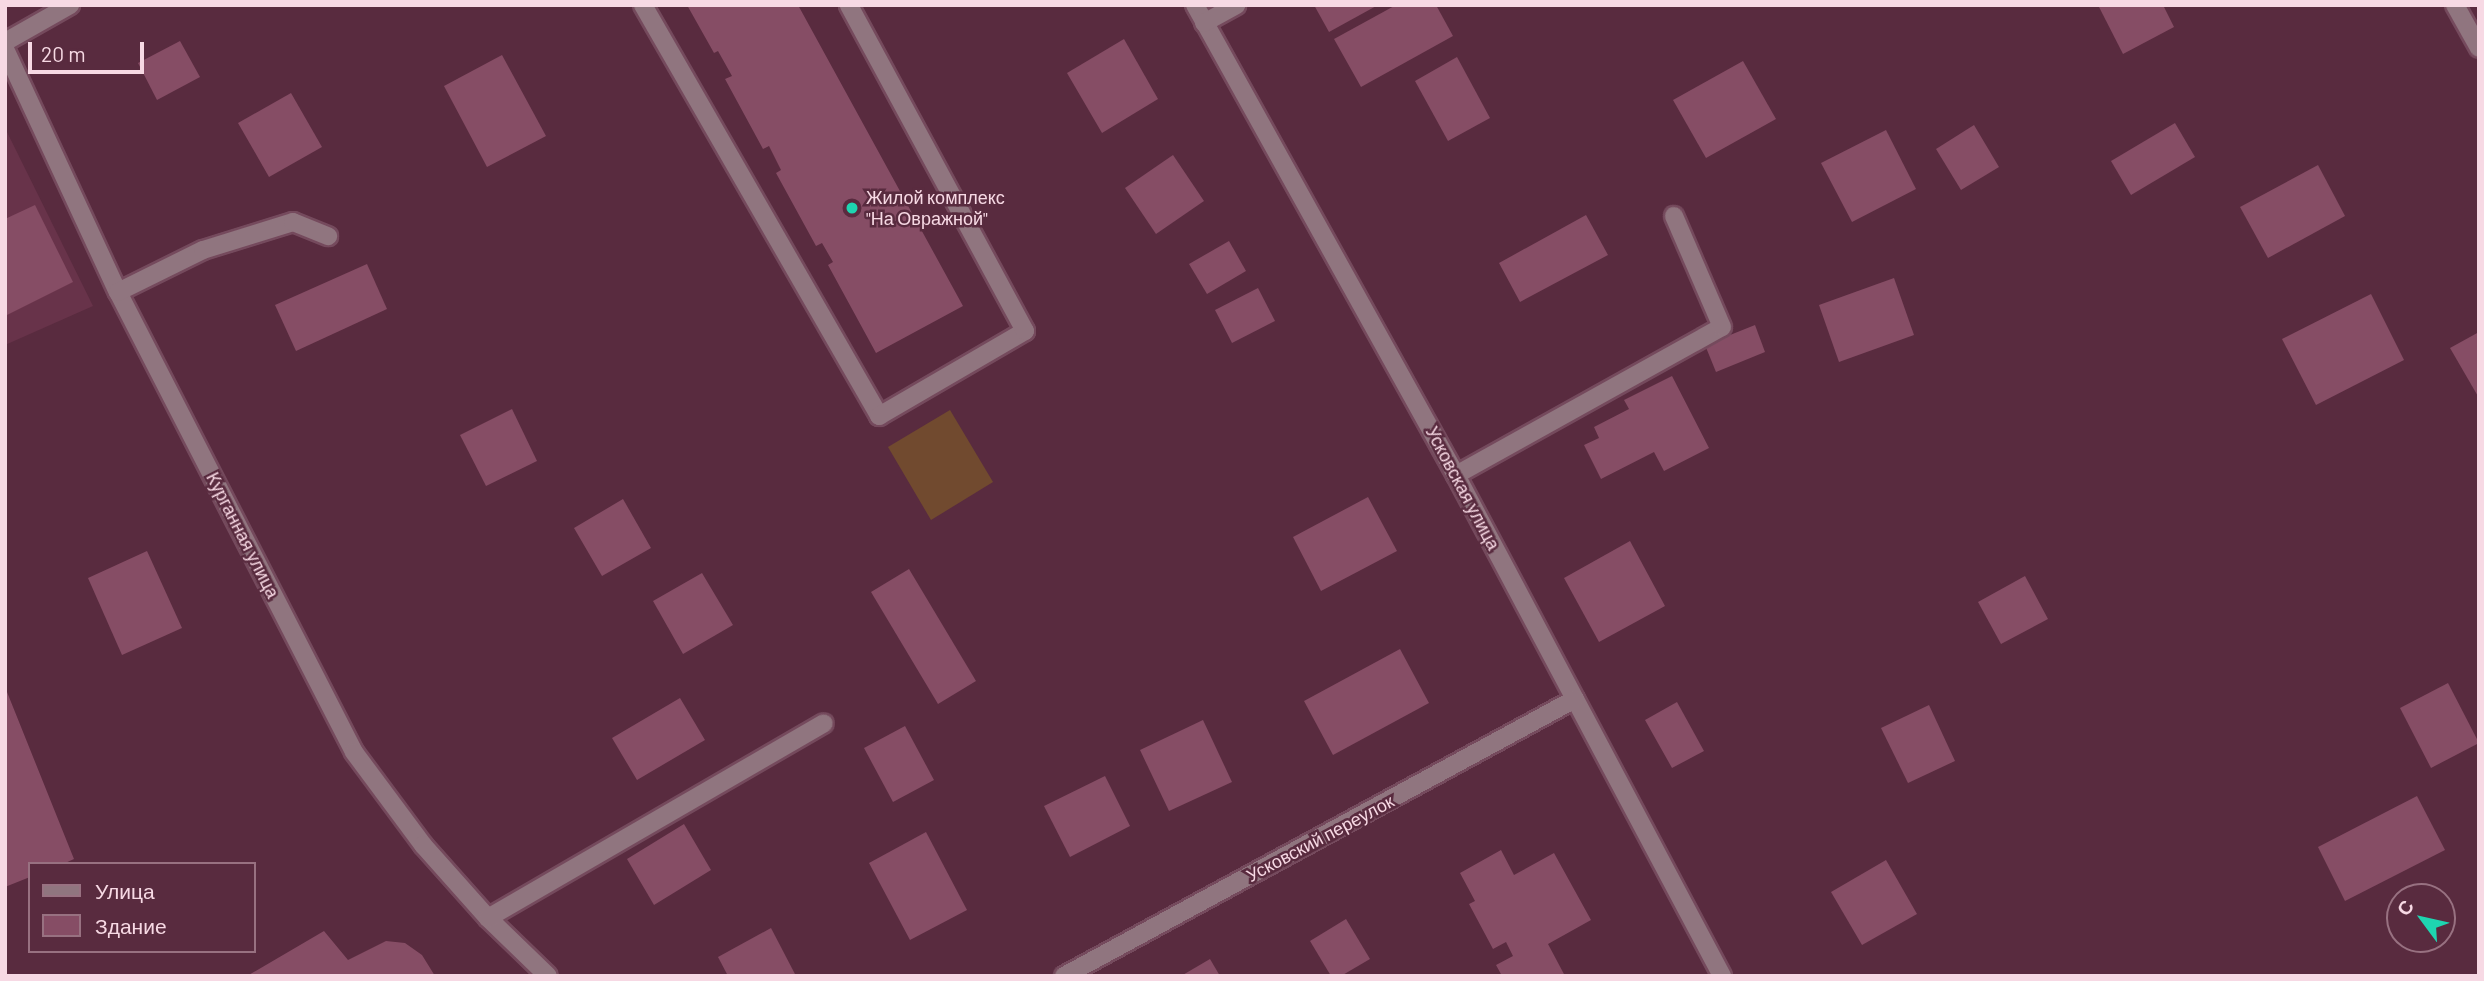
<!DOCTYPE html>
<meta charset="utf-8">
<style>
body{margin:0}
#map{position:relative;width:2484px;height:981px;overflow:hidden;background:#592b3f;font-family:Barlow,sans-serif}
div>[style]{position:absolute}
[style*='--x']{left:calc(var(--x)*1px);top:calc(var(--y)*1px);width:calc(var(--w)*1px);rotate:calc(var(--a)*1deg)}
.built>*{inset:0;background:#68334a}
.green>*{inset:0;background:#714a2f}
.building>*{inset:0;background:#864d65}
.roads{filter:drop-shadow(2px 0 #754a5d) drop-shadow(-2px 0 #754a5d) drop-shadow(0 2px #754a5d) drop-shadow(0 -2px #754a5d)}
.minor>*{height:18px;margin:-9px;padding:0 9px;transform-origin:9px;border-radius:9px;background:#90757f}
.dots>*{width:19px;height:19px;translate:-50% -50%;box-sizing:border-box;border:4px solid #592b3f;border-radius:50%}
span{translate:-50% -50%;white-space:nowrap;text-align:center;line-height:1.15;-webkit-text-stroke:5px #592b3f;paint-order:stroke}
.poi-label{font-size:18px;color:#f7d9e4}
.left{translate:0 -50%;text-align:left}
.street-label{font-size:18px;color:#f7d9e4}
.frame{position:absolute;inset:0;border:7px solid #f7d9e4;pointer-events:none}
.legend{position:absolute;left:28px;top:862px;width:228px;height:91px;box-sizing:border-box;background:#592b3f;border:2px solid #987181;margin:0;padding:9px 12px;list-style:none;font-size:21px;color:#f7d9e4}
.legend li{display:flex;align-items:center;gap:14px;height:35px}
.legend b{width:35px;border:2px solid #987181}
.north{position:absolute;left:2386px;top:883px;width:70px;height:70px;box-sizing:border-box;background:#592b3f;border:2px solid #987181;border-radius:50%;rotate:303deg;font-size:19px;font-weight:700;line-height:28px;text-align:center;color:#f7d9e4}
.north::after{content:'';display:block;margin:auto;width:24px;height:32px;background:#1ed5b0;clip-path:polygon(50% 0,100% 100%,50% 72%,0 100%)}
.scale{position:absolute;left:28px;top:42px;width:116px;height:32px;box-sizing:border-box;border:4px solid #f7d9e4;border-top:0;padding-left:9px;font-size:21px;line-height:24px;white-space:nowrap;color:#f7d9e4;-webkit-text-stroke:5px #592b3f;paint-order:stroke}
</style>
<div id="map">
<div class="built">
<i style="clip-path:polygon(5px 128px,93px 306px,5px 345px)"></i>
</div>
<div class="green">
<i style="clip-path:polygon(950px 410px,993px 482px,931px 520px,888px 447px)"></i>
</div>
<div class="building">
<i style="clip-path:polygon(687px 5px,798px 5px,963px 306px,876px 353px,828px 265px,833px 262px,822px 243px,816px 246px,776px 173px,781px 170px,769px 146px,763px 149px,725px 79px,732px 76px,718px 51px,714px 53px)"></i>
<i style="clip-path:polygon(1314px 5px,1378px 5px,1329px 32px)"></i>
<i style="clip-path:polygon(1396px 5px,1436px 5px,1453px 36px,1361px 87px,1334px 39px)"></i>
<i style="clip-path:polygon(2098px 5px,2163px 5px,2174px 27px,2123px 54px)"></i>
<i style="clip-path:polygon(1124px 39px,1158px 99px,1102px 133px,1067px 73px)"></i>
<i style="clip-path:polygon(180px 41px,200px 77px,157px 100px,138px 63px)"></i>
<i style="clip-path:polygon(502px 55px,546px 136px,487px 167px,444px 86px)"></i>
<i style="clip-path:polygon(1457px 57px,1490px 118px,1448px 141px,1415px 81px)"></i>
<i style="clip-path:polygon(1743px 61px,1776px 119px,1706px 158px,1673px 100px)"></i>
<i style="clip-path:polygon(291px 93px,322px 147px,269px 177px,238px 123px)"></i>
<i style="clip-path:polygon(2175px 123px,2195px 157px,2131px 195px,2111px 161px)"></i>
<i style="clip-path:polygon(1974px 125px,1999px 167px,1961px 190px,1936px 149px)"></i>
<i style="clip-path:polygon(1886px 130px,1916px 189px,1852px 222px,1821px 163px)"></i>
<i style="clip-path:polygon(1173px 155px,1204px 201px,1156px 234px,1125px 188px)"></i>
<i style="clip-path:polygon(2318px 165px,2345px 216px,2268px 258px,2240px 207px)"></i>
<i style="clip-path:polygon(35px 205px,73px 282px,5px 316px,5px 219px)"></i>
<i style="clip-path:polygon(1586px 215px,1608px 255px,1520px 302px,1499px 263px)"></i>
<i style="clip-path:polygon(1229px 241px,1246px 271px,1207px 294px,1189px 264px)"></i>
<i style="clip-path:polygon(367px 264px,387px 309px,296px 351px,275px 305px)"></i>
<i style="clip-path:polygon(1894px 278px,1914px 335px,1839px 362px,1819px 305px)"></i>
<i style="clip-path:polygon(1258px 288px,1275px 321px,1232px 343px,1215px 310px)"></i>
<i style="clip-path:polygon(2371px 294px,2404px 360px,2316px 405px,2282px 339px)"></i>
<i style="clip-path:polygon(1755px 325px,1765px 352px,1716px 372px,1705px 345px)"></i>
<i style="clip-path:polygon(2479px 332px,2479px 398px,2450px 348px)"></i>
<i style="clip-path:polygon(1672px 376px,1709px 448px,1664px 471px,1654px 452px,1601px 479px,1584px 445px,1599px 438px,1594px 427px,1629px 409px,1624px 400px)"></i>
<i style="clip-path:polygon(512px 409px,537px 461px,486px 486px,460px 435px)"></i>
<i style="clip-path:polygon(1368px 497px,1397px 551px,1321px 591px,1293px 537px)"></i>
<i style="clip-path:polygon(623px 499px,651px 548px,602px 576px,574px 528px)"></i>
<i style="clip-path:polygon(1630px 541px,1665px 606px,1599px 642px,1564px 578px)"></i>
<i style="clip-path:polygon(147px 551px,182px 628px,122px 655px,88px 578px)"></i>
<i style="clip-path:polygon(909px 569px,976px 681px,938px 704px,871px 592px)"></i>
<i style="clip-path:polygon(702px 573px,733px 625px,683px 654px,653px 601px)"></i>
<i style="clip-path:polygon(2025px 576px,2048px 619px,2001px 644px,1978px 602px)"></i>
<i style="clip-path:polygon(1400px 649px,1429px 703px,1333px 755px,1304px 701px)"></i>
<i style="clip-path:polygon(2448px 683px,2479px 743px,2431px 768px,2400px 708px)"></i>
<i style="clip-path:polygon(5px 687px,74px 859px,63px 864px,30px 864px,30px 877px,5px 887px)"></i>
<i style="clip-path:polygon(680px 698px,705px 740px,637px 780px,612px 738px)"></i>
<i style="clip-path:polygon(1677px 702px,1704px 751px,1672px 768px,1645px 720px)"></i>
<i style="clip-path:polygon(1929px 705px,1955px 761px,1908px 783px,1881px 728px)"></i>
<i style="clip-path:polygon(1203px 720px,1232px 782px,1169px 811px,1140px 750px)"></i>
<i style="clip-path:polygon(905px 726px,934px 780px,893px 802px,864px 748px)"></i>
<i style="clip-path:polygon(1105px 776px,1130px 826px,1070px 857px,1044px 806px)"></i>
<i style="clip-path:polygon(2417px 796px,2445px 850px,2345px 901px,2318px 847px)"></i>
<i style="clip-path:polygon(684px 824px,711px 870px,654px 905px,627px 859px)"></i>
<i style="clip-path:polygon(926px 832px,967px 910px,910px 940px,869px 863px)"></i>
<i style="clip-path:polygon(1501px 850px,1514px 875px,1554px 853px,1591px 920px,1548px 944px,1565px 976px,1502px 976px,1496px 965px,1513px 956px,1506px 942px,1493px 949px,1469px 904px,1475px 901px,1460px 873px)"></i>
<i style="clip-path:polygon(1886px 860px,1917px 914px,1862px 945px,1831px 892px)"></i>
<i style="clip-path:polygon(1346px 919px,1370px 959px,1341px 976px,1331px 976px,1310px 941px)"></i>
<i style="clip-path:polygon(771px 928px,796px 976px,728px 976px,718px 957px)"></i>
<i style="clip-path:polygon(324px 931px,348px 960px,386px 941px,405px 943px,422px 955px,435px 976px,247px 976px)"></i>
<i style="clip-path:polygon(1210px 959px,1220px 976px,1181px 976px)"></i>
</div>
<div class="roads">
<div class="minor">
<i style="--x:643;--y:5;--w:474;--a:60.1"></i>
<i style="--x:879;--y:416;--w:169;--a:-30.2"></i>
<i style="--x:1025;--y:331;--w:370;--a:-118.4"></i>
<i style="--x:1195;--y:5;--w:538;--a:60.96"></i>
<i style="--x:1456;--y:475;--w:567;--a:62.03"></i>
<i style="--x:2455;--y:5;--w:49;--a:60.8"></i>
<i style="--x:1204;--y:23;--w:37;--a:-29"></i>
<i style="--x:5;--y:42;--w:75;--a:-29.6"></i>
<i style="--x:5;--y:49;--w:268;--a:65.1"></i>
<i style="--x:118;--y:292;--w:517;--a:62.84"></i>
<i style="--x:354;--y:752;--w:116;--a:53.4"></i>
<i style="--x:423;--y:845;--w:98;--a:48.3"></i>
<i style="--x:488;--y:918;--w:83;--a:44"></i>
<i style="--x:118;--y:292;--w:95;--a:-26.3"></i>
<i style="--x:203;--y:250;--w:94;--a:-17.3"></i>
<i style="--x:293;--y:222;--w:38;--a:22"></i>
<i style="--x:1456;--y:475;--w:304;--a:-29.1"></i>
<i style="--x:1722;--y:327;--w:121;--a:-113.4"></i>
<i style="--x:488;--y:918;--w:388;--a:-30.1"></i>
<i style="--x:1064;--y:976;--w:581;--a:-28.46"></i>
</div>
</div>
<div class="dots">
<i style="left:852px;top:208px;background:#1ed5b0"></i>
</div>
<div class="poi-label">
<span class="left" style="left:866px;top:208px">Жилой комплекс<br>"На Овражной"</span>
</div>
<div class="street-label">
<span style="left:1463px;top:488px;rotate:62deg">Усковская улица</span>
<span style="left:243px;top:535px;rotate:63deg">Курганная улица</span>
<span style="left:1320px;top:838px;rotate:-28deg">Усковский переулок</span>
</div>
<div class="frame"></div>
<ul class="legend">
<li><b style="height:9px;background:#90757f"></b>Улица</li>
<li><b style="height:19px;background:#864d65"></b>Здание</li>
</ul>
<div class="north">С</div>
<div class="scale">20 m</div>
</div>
